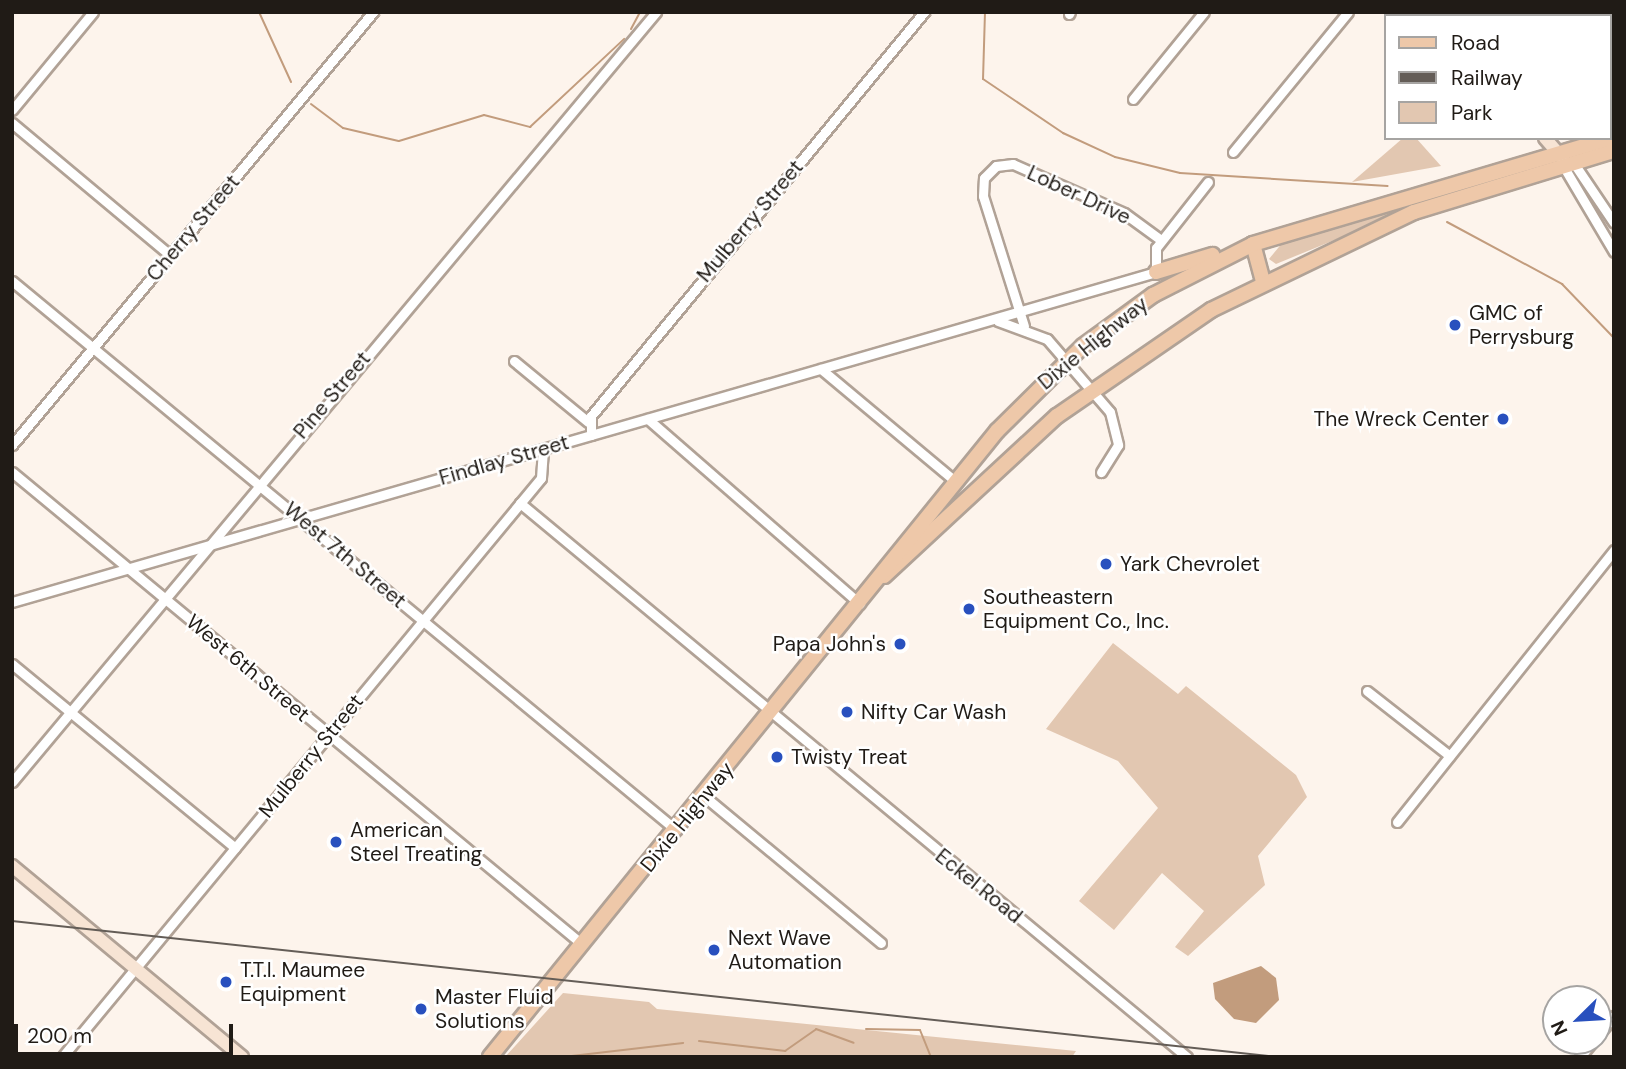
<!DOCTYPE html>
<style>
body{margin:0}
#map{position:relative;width:1626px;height:1069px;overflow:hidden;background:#fdf4ec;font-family:"DM Sans",sans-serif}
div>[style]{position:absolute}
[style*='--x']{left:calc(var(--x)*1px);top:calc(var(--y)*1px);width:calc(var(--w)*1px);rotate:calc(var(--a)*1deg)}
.green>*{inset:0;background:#e2c7b1}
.water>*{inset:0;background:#c29c7d}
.stream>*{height:2px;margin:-1px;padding:0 1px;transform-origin:1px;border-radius:1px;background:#c29c7d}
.roads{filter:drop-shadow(2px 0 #b1a296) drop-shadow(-2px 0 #b1a296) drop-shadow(0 2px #b1a296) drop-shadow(0 -2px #b1a296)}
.street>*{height:9px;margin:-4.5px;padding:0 4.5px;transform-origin:4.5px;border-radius:4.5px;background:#fff}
.secondary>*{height:12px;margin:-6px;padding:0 6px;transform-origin:6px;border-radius:6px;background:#f7e4d4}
.primary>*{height:14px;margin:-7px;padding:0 7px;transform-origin:7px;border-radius:7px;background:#eec8a9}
.rail>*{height:2px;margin:-1px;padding:0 1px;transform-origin:1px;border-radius:1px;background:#645d57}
.dots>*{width:19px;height:19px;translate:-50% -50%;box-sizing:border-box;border:4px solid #fff;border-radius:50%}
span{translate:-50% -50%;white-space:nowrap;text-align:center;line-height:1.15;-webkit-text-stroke:5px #fff;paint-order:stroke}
.street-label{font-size:21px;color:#201b16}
.poi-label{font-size:21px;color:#201b16}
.left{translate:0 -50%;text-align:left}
.right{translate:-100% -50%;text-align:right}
.frame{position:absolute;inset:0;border:14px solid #201b16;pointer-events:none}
.legend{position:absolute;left:1384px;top:14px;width:228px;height:126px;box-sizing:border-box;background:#fff;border:2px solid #a6a4a2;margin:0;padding:9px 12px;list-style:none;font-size:21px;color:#201b16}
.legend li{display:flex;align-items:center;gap:14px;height:35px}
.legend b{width:35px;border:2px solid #a6a4a2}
.north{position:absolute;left:1542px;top:985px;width:70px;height:70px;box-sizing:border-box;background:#fff;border:2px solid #a6a4a2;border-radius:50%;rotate:246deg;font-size:19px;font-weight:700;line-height:28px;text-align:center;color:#201b16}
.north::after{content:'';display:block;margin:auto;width:24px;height:32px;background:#2850be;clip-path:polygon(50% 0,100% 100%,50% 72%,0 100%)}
.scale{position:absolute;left:14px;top:1024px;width:219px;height:32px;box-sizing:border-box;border:4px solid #201b16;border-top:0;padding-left:9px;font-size:21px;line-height:24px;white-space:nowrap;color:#201b16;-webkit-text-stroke:5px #fff;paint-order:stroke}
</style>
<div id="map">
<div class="green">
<i style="clip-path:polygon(1403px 138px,1416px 138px,1441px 166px,1352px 182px)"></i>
<i style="clip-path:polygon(1464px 187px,1276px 264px,1269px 259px,1283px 242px)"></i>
<i style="clip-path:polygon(1113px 643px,1178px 694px,1186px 686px,1296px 775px,1307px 797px,1258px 856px,1265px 885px,1188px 956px,1175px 947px,1204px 911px,1162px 873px,1114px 930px,1079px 901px,1158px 808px,1118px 761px,1046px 729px)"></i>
<i style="clip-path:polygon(563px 993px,649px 1002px,657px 1009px,1076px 1051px,1072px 1057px,505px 1057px)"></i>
</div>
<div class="water">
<i style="clip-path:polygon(1261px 966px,1276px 978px,1279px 1000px,1256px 1023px,1234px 1019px,1215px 999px,1213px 983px)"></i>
</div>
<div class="stream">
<i style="--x:259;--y:12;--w:77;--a:65.4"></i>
<i style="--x:985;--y:12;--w:67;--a:91.7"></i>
<i style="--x:983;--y:79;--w:97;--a:34"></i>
<i style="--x:1063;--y:133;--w:57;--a:24.8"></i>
<i style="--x:1115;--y:157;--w:67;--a:13.8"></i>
<i style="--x:1180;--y:173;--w:208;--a:3.6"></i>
<i style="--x:631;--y:29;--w:19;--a:-62"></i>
<i style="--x:311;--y:104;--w:40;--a:37"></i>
<i style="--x:343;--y:128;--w:57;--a:13.1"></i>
<i style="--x:399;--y:141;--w:89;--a:-17"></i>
<i style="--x:484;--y:115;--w:48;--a:14.6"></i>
<i style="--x:530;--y:127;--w:129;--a:-43.1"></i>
<i style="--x:1447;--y:222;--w:131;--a:28.3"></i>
<i style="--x:1562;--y:284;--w:75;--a:46.1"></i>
<i style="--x:866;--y:1029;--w:54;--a:1.1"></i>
<i style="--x:920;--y:1030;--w:29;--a:68"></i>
<i style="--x:699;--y:1041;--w:87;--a:6.6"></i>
<i style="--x:785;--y:1051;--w:38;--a:-35"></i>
<i style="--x:816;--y:1029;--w:40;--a:20.2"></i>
<i style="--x:563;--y:1057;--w:121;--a:-6.7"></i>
</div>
<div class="roads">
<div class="street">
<i style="--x:1069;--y:14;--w:2;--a:-63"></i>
<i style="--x:1133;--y:99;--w:112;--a:-50.8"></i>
<i style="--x:12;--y:110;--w:127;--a:-50.4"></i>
<i style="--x:12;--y:123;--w:206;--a:39.9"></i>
<i style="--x:1233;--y:152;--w:181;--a:-50.6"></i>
<i style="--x:1573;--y:162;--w:73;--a:56.1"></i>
<i style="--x:1562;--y:164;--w:102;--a:59.4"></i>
<i style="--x:12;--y:281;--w:862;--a:39.58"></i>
<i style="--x:998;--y:321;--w:52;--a:20.2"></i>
<i style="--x:1047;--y:339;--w:96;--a:49.2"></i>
<i style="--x:1110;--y:412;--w:34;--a:76"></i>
<i style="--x:1118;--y:445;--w:32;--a:122"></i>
<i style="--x:1024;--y:326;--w:136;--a:-107.5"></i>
<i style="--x:983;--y:196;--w:18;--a:-87"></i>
<i style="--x:984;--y:178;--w:17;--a:-45"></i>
<i style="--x:996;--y:166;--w:17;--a:-7"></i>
<i style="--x:1013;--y:164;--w:121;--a:23.8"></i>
<i style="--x:1124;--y:213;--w:46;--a:36.1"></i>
<i style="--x:514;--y:361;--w:96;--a:39.5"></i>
<i style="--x:821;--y:369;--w:175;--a:39.9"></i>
<i style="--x:648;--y:419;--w:281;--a:41.1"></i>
<i style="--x:591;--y:435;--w:19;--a:-90"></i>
<i style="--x:591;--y:416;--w:524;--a:-50.5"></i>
<i style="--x:12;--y:445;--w:564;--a:-50.18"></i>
<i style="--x:12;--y:472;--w:740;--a:39.63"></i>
<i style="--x:520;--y:503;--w:867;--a:39.71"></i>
<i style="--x:12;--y:602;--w:1191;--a:-16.09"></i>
<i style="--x:1156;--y:272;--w:24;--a:-90"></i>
<i style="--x:1156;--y:248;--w:84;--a:-51.8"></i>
<i style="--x:12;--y:664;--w:289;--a:39.5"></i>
<i style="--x:1367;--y:691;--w:105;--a:38.1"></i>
<i style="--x:12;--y:782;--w:1004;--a:-50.09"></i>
<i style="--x:704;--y:796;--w:230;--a:39.7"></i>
<i style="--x:1397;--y:822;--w:348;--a:-51.4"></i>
<i style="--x:1598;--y:1035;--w:25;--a:-50"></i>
<i style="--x:62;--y:1057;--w:751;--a:-50.4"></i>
<i style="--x:541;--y:478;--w:29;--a:-86"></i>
<i style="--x:1580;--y:1057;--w:21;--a:-51"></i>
</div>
<div class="secondary">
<i style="--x:1405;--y:12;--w:6;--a:45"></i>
<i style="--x:1545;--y:138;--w:28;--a:49"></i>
<i style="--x:12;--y:866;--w:299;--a:39.7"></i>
</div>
<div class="primary">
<i style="--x:1253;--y:244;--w:38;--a:75"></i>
<i style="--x:1156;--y:272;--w:59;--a:-16.9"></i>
<i style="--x:884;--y:576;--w:236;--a:-42.8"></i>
<i style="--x:1057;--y:416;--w:187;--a:-34.5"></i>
<i style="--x:1211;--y:310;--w:225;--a:-25.8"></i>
<i style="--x:1414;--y:212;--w:209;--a:-17"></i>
<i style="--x:490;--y:1057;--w:806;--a:-51"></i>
<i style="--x:997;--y:431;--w:121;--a:-44.7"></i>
<i style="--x:1083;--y:346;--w:87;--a:-36.1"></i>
<i style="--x:1153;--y:295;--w:112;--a:-27"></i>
<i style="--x:1253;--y:244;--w:377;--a:-16.5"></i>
</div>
</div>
<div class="rail">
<i style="--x:12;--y:921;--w:1273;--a:6.13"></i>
</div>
<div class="dots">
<i style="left:1455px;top:325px;background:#2850be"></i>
<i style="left:1503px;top:419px;background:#2850be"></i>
<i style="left:1106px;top:564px;background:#2850be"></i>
<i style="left:969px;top:609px;background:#2850be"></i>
<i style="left:900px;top:644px;background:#2850be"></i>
<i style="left:847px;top:712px;background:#2850be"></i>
<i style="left:777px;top:757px;background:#2850be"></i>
<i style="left:336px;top:842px;background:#2850be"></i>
<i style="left:714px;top:950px;background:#2850be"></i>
<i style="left:226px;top:982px;background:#2850be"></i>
<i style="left:421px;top:1009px;background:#2850be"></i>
</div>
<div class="street-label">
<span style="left:1079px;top:195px;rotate:25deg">Lober Drive</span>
<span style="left:750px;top:221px;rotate:-50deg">Mulberry Street</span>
<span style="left:193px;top:228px;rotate:-50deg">Cherry Street</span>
<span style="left:1093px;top:343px;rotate:-39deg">Dixie Highway</span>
<span style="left:332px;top:395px;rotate:-50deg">Pine Street</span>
<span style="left:504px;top:460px;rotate:-16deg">Findlay Street</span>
<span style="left:345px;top:555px;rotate:40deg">West 7th Street</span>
<span style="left:248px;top:668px;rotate:40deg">West 6th Street</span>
<span style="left:311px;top:756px;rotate:-51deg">Mulberry Street</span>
<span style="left:687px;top:817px;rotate:-51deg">Dixie Highway</span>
<span style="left:979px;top:886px;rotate:39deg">Eckel Road</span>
</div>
<div class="poi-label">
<span class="left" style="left:1469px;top:325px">GMC of<br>Perrysburg</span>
<span class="right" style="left:1489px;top:419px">The Wreck Center</span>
<span class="left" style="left:1120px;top:564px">Yark Chevrolet</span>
<span class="left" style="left:983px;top:609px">Southeastern<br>Equipment Co., Inc.</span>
<span class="right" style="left:886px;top:644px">Papa John's</span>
<span class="left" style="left:861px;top:712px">Nifty Car Wash</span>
<span class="left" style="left:791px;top:757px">Twisty Treat</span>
<span class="left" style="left:350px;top:842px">American<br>Steel Treating</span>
<span class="left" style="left:728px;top:950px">Next Wave<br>Automation</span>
<span class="left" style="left:240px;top:982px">T.T.I. Maumee<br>Equipment</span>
<span class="left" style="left:435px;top:1009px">Master Fluid<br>Solutions</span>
</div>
<div class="frame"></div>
<ul class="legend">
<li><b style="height:9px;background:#eec8a9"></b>Road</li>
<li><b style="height:9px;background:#645d57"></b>Railway</li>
<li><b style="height:19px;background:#e2c7b1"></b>Park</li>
</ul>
<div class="north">N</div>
<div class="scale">200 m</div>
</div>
